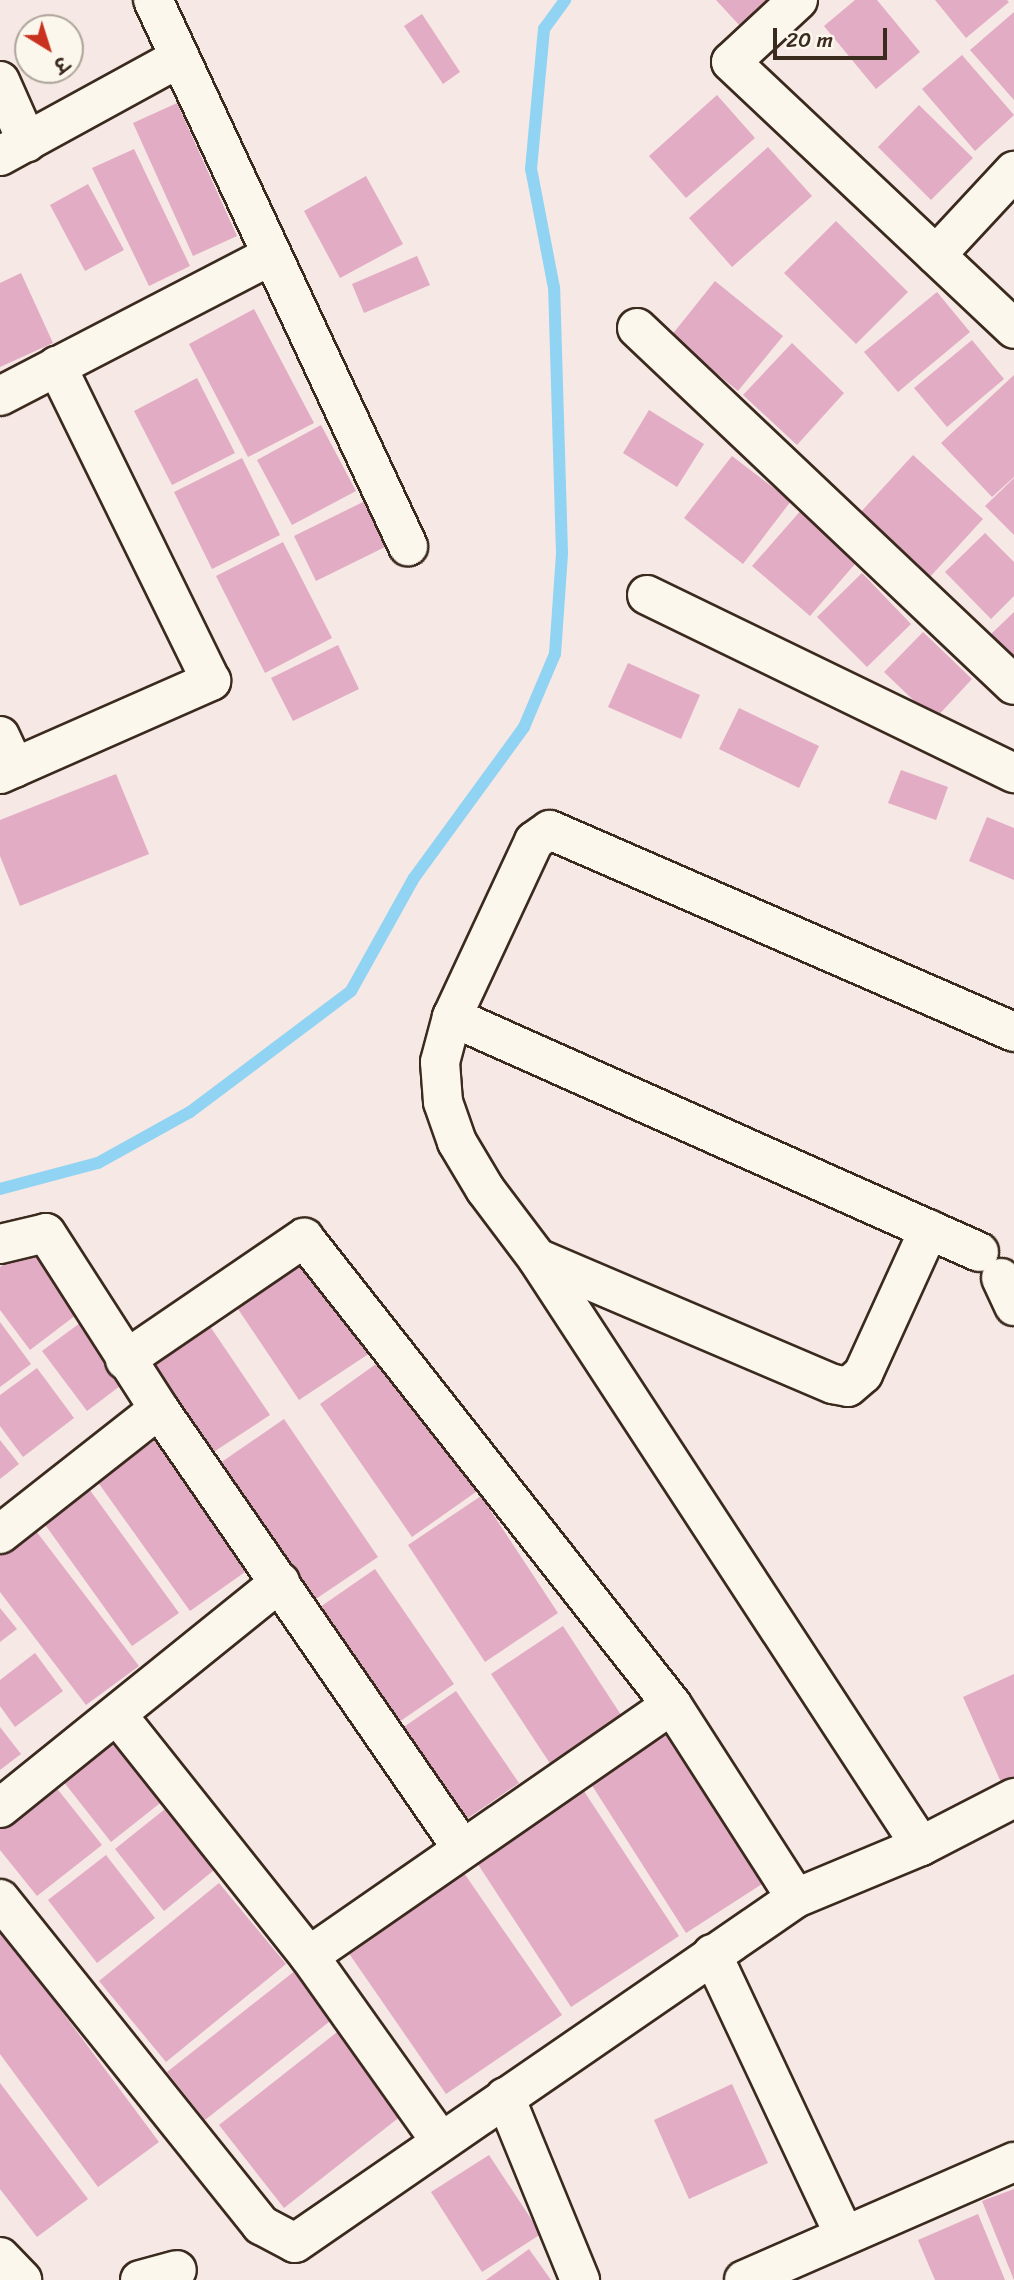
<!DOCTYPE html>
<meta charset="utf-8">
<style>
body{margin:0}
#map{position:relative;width:1014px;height:2280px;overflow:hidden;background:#f6e8e4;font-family:Sriracha,"Playpen Sans Deva",sans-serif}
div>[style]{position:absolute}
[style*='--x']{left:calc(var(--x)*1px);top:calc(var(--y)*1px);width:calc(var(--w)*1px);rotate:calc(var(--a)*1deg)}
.stream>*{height:12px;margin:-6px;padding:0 6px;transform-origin:6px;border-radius:6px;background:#90d3f2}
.building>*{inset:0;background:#e2acc4}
.roads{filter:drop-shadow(2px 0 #3b2a1e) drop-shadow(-2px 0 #3b2a1e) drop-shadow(0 2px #3b2a1e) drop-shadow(0 -2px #3b2a1e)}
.minor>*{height:38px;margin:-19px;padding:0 19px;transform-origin:19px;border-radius:19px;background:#fbf7ec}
span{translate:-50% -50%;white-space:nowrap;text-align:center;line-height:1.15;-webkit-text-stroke:5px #fbf7ec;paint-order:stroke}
.north{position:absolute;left:14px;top:14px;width:70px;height:70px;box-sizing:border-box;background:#fbf7ec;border:2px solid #aea59a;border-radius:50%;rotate:142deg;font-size:19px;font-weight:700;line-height:28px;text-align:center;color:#3b2a1e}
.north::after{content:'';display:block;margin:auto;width:24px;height:32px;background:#c8321e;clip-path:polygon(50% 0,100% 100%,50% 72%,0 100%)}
.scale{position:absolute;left:773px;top:28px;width:114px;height:32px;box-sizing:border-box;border:4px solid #3b2a1e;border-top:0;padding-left:9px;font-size:21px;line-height:24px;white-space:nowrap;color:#3b2a1e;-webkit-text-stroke:5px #fbf7ec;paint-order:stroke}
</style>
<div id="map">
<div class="stream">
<i style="--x:0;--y:1189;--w:101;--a:-14.9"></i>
<i style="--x:98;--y:1163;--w:105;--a:-29"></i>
<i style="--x:190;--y:1112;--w:201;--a:-36.9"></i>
<i style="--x:351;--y:991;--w:129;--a:-60.9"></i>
<i style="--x:414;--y:878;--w:187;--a:-53.9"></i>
<i style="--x:524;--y:727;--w:79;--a:-67"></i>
<i style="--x:555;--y:654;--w:101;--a:-86"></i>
<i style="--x:562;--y:553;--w:265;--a:-91.7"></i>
<i style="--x:554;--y:288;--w:121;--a:-100.9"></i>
<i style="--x:531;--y:169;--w:141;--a:-84.7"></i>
<i style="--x:544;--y:29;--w:36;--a:-54"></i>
</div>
<div class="building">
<i style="clip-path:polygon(716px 0,767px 0,740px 26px)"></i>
<i style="clip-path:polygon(855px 0,877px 0,920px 52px,876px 89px,824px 26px)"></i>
<i style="clip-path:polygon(935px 0,1007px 0,1009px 2px,966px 38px)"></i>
<i style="clip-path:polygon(1014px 12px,1014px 100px,970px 50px)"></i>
<i style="clip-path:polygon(422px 14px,460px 72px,443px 84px,404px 26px)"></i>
<i style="clip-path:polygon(962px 55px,1014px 115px,975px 151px,922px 89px)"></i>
<i style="clip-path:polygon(717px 95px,755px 138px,686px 198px,649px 156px)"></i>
<i style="clip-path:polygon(177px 103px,237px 236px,193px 256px,133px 123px)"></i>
<i style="clip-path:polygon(919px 105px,973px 158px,931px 200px,878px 147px)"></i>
<i style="clip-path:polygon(768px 147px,812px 196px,732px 267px,689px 218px)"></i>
<i style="clip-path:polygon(134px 149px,190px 266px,149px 286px,92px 168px)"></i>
<i style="clip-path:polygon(366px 176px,403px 244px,340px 278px,304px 211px)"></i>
<i style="clip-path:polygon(88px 184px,124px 250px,85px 271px,50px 205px)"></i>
<i style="clip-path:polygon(836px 221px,908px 292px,856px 344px,784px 273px)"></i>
<i style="clip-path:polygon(417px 256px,430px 285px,364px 313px,352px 284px)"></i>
<i style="clip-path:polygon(21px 273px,53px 343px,0 367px,0 283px)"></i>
<i style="clip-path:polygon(715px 281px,783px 336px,738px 391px,671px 336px)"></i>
<i style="clip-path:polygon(937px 292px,970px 332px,898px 392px,864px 352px)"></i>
<i style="clip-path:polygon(254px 309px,314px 423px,248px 457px,189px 344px)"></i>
<i style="clip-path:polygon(972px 340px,1004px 379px,947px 427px,914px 388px)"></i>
<i style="clip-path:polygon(792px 343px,844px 393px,797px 445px,743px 395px)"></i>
<i style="clip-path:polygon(1014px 375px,1014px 477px,992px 497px,941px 443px)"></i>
<i style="clip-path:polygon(197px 378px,235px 453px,172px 485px,134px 411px)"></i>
<i style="clip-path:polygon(649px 410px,704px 444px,677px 487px,623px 453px)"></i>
<i style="clip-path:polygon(321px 425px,356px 491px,292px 525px,257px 460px)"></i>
<i style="clip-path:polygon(913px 455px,983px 519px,929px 578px,859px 514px)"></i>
<i style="clip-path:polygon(732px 456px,791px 501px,743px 564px,684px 518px)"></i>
<i style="clip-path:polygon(242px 458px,280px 535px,212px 569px,174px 492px)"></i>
<i style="clip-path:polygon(1014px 478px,1014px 535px,985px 506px)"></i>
<i style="clip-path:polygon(367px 500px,389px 545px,316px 581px,294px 536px)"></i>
<i style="clip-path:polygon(803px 508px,861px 557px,810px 616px,752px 566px)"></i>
<i style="clip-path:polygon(985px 533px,1014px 562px,1014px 596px,991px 619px,945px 572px)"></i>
<i style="clip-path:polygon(283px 542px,332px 638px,265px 673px,216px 576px)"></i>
<i style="clip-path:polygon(862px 573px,911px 624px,867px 667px,817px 617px)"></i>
<i style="clip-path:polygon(1014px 612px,1014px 658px,991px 634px)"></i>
<i style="clip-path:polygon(923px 632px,972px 679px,934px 720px,884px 672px)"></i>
<i style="clip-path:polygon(338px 645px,359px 689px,293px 721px,271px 678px)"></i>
<i style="clip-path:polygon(628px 663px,700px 695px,681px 739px,608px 707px)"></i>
<i style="clip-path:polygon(739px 708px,819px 746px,799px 788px,719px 749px)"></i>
<i style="clip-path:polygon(901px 770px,948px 787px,936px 820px,888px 803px)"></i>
<i style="clip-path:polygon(116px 774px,149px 854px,20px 906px,0 856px,0 820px)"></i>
<i style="clip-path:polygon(987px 817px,1014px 828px,1014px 880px,969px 861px)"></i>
<i style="clip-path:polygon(29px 1245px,80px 1312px,30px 1350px,0 1310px,0 1267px)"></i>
<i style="clip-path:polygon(308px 1254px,373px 1351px,299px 1400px,234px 1303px)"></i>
<i style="clip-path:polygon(201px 1313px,270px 1415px,209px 1455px,142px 1353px)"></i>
<i style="clip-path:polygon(0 1322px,31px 1364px,0 1387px)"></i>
<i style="clip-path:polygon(80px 1323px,124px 1383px,87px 1411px,42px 1351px)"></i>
<i style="clip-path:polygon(390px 1354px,483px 1487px,412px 1537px,320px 1404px)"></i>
<i style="clip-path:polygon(37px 1368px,74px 1418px,23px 1457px,0 1426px,0 1395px)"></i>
<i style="clip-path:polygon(284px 1419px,378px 1557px,304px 1607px,210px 1470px)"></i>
<i style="clip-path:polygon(160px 1437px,252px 1567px,190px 1611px,97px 1481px)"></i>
<i style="clip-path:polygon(0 1440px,19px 1464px,0 1479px)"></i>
<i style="clip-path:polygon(87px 1486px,179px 1613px,132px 1646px,41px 1519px)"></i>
<i style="clip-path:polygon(481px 1496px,558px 1613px,485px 1662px,408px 1545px)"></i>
<i style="clip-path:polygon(33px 1527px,139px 1666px,86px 1705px,0 1592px,0 1551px)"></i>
<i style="clip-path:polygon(375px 1569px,454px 1684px,389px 1729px,310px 1614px)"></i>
<i style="clip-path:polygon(0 1608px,17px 1629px,0 1642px)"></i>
<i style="clip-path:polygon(563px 1626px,623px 1718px,551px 1765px,491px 1674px)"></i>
<i style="clip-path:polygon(35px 1653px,63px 1691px,15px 1727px,0 1706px,0 1680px)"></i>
<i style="clip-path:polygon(1014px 1674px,1014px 1784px,1004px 1789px,963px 1697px)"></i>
<i style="clip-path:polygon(456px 1691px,519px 1783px,458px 1825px,395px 1733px)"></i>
<i style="clip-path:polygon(670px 1722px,770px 1879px,686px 1933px,586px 1776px)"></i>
<i style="clip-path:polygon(0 1727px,21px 1754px,0 1770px)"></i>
<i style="clip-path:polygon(116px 1739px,164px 1800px,111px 1842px,63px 1781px)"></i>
<i style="clip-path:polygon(51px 1781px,102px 1845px,37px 1896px,0 1850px,0 1822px)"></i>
<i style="clip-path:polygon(578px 1782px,679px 1936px,571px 2007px,470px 1852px)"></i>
<i style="clip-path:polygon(170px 1805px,219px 1866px,164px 1911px,115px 1849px)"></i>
<i style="clip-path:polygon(106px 1855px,155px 1918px,97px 1963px,48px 1900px)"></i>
<i style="clip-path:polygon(455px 1860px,562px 2015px,446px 2094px,339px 1939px)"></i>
<i style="clip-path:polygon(219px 1883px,286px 1964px,166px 2062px,99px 1981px)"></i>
<i style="clip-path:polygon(0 1928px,159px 2142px,98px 2187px,0 2054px)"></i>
<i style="clip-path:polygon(301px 1966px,339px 2014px,205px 2120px,167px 2072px)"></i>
<i style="clip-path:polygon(341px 2029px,406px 2112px,284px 2208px,219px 2125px)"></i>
<i style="clip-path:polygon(0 2083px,88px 2199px,37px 2237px,0 2189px)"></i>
<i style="clip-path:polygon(732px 2084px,768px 2163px,689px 2199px,654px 2120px)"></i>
<i style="clip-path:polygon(489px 2155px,541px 2234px,482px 2272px,431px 2192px)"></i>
<i style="clip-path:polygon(1014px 2189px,1014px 2280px,982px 2201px)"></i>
<i style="clip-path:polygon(978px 2214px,1005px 2280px,935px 2280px,918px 2240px)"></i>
<i style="clip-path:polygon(529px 2249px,551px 2280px,486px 2280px)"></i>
</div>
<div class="roads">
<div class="minor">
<i style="--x:153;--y:0;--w:603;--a:64.97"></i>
<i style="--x:798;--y:0;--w:91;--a:137.2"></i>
<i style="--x:731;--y:62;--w:389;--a:43.3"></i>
<i style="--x:0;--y:81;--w:67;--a:66.1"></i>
<i style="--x:0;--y:156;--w:204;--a:-28.7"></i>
<i style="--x:936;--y:255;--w:115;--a:-47.1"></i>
<i style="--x:637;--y:328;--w:519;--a:43.44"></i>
<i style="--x:0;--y:396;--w:304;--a:-27.4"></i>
<i style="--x:647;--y:595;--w:408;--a:25.9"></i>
<i style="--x:0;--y:736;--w:35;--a:65"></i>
<i style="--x:0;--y:774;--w:231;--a:-23.8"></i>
<i style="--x:211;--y:681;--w:351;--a:-116.1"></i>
<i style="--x:452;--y:1017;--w:577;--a:24.03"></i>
<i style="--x:0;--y:1244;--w:47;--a:-13.4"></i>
<i style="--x:46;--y:1233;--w:209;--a:57.3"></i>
<i style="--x:159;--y:1409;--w:533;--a:55.39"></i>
<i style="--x:537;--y:1258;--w:322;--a:23.1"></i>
<i style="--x:833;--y:1384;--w:15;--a:11"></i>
<i style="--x:848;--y:1387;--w:20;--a:-41"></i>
<i style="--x:863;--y:1374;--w:159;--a:-65.5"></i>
<i style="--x:1001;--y:1278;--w:31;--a:65"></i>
<i style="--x:125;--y:1360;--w:217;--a:-34.3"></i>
<i style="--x:304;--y:1238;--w:595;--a:51.76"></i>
<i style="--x:672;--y:1705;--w:229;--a:57.3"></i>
<i style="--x:0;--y:1534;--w:202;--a:-38.2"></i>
<i style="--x:118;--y:1716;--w:307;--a:51.5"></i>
<i style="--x:309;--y:1956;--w:228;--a:54.6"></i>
<i style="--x:0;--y:1808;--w:360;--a:-38.9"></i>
<i style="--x:921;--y:1846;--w:702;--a:-123.15"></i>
<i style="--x:537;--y:1258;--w:86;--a:-127"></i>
<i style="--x:485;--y:1189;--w:55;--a:-120.8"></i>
<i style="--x:457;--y:1142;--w:42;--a:-109.3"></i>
<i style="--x:443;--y:1102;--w:40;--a:-94.3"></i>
<i style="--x:440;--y:1062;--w:47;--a:-75.1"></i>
<i style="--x:452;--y:1017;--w:194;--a:-65"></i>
<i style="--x:534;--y:841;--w:19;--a:-35"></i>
<i style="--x:550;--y:830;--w:506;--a:23.53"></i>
<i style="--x:0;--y:1899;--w:418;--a:51.3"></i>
<i style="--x:261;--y:2225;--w:38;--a:28"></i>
<i style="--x:295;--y:2243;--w:608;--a:-34.55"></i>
<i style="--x:796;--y:1898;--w:135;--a:-22.6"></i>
<i style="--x:921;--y:1846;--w:105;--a:-27.3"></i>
<i style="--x:712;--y:1954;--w:310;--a:64.8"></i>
<i style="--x:309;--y:1956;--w:441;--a:-34.7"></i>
<i style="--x:505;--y:2097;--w:198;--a:67.7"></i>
<i style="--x:0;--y:2257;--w:32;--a:46"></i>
<i style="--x:140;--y:2280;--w:38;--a:-15"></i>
<i style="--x:744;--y:2280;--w:295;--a:-23.6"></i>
</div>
</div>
<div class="north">उ</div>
<div class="scale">20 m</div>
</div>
